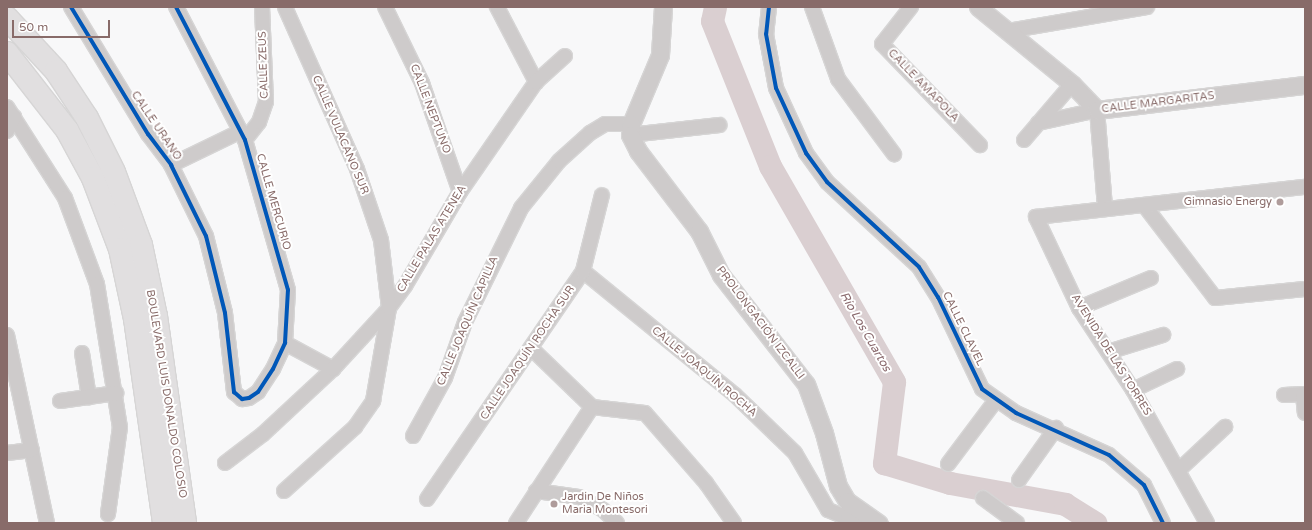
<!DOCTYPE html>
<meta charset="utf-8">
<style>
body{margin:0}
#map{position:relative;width:1312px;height:530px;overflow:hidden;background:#f8f8f9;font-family:"Varela Round",sans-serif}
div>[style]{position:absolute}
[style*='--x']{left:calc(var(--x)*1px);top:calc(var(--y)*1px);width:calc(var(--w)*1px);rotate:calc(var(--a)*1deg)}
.river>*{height:23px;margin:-11.5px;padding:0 11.5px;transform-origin:11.5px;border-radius:11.5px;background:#dacfd1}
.roads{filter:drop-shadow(1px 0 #d6d5d5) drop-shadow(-1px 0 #d6d5d5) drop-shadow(0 1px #d6d5d5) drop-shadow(0 -1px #d6d5d5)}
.minor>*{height:14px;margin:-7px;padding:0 7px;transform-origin:7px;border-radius:7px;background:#cecbcb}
.tertiary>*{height:17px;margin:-8.5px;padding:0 8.5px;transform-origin:8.5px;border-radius:8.5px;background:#cecbcb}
.trunk>*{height:22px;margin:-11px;padding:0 11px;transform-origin:11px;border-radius:11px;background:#e1dfe0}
.cycleway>*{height:4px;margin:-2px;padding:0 2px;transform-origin:2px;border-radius:2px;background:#0057b8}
.dots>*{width:11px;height:11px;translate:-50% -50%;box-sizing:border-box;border:2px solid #fff;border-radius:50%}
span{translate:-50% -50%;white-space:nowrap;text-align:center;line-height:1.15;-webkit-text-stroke:4px #fff;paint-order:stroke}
.street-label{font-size:11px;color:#886b69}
.poi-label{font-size:11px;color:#886b69}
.right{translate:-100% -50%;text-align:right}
.left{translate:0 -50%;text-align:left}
.water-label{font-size:12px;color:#8a6a6e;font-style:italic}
.frame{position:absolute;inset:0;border:8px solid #886b69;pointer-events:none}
.scale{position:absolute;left:12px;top:20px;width:98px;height:18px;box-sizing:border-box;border:2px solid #886b69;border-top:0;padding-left:5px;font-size:12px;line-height:14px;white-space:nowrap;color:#886b69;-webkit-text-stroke:3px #fff;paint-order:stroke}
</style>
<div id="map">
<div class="river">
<i style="--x:715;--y:7;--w:14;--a:102"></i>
<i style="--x:712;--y:21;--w:156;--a:68.2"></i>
<i style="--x:770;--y:166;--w:249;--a:60.1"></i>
<i style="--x:894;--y:382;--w:82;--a:97"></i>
<i style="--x:884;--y:463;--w:69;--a:16.9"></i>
<i style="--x:950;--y:483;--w:117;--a:10.3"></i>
<i style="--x:1065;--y:504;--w:36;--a:32"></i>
</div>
<div class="roads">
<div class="minor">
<i style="--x:71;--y:7;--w:149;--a:58.8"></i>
<i style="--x:148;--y:134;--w:39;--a:53"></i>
<i style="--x:171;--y:165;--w:79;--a:63.8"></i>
<i style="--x:206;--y:236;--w:79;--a:76.1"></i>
<i style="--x:225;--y:313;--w:80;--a:83.5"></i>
<i style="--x:234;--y:392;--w:11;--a:41"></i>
<i style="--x:242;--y:399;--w:7;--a:-8"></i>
<i style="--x:249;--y:398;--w:11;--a:-34"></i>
<i style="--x:258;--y:392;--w:27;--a:-57"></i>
<i style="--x:273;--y:369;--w:29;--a:-65"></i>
<i style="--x:285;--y:343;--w:53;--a:-86.8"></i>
<i style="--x:288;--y:290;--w:156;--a:-106"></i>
<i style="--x:245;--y:140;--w:150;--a:-117.4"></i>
<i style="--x:385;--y:7;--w:85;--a:64"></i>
<i style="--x:422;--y:83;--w:115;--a:70.8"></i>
<i style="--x:497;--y:7;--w:85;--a:62.5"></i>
<i style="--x:769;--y:7;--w:27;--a:96"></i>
<i style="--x:766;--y:34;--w:55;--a:79.5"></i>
<i style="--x:776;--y:88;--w:72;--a:65.2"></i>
<i style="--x:806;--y:153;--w:36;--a:54"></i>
<i style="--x:827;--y:182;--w:125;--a:42.7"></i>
<i style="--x:919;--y:267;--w:36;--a:58"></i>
<i style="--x:938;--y:297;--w:102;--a:64.4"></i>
<i style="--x:982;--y:389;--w:42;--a:35.2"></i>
<i style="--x:1016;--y:413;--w:102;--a:24.3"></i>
<i style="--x:1109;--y:455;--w:46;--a:40.6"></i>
<i style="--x:1144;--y:485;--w:42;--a:63.4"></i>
<i style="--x:812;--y:7;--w:77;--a:70.1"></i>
<i style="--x:838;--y:79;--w:94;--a:53.3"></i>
<i style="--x:911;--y:7;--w:47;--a:128.1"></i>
<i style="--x:882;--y:44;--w:141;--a:45.9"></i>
<i style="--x:1008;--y:31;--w:141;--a:-9.8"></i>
<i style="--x:7;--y:107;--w:108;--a:57.5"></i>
<i style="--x:65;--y:198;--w:92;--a:69.6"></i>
<i style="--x:97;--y:284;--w:145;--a:80.9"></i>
<i style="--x:120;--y:427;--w:88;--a:97.9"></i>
<i style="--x:1038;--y:123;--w:60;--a:-12.4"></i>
<i style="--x:1097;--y:110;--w:98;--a:85.3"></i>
<i style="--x:7;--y:131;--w:16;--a:-63"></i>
<i style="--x:630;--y:135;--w:90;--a:-6.4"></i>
<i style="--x:245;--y:140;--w:23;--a:-52"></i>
<i style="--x:259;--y:122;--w:21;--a:-71"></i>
<i style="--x:266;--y:102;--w:95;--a:-92.4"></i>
<i style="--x:1024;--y:140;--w:74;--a:-49.4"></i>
<i style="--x:171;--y:165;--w:78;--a:-25.9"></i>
<i style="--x:1144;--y:205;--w:117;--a:52.6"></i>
<i style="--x:1215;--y:298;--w:90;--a:-5.7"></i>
<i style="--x:583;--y:271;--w:196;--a:39.2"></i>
<i style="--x:735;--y:395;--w:83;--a:44"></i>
<i style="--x:795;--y:453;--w:66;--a:59.9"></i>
<i style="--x:828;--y:510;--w:22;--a:22"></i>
<i style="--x:848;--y:518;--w:21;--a:0"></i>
<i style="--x:1079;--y:308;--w:78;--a:-22.6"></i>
<i style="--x:7;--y:335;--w:192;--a:78"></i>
<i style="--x:285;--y:343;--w:55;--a:28.4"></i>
<i style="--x:532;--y:349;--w:83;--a:44"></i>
<i style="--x:592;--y:407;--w:53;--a:6.5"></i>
<i style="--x:645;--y:413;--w:93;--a:48.9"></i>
<i style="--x:706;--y:483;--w:49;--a:55"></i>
<i style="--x:1108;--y:352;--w:58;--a:-17.2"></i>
<i style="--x:82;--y:353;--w:45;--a:81"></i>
<i style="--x:1133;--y:390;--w:49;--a:-25.5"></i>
<i style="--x:1284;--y:395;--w:21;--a:-3"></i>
<i style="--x:1303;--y:395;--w:18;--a:84"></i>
<i style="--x:60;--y:401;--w:57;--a:-8.1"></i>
<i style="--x:413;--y:436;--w:66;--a:-61.1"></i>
<i style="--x:445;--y:378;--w:59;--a:-70.3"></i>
<i style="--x:465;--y:322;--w:127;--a:-63.8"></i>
<i style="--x:521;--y:208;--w:60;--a:-51"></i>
<i style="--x:559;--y:161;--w:42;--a:-42.1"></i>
<i style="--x:590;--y:133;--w:17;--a:-31"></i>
<i style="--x:605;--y:124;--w:26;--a:0"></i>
<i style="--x:7;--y:453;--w:25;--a:-7"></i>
<i style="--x:225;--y:463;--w:48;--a:-37.3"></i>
<i style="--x:263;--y:434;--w:96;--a:-42.9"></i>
<i style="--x:333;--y:369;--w:83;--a:-47.4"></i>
<i style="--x:389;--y:308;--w:27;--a:-54"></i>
<i style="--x:405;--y:286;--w:109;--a:-59.7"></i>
<i style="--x:460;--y:192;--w:134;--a:-55.4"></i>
<i style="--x:536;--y:82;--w:39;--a:-42"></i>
<i style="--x:948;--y:464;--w:80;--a:-53.1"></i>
<i style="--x:1180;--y:469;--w:62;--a:-43"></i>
<i style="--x:1019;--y:480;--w:64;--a:-54.6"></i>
<i style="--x:284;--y:491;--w:96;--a:-42"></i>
<i style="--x:355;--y:427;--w:32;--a:-55"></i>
<i style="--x:373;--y:401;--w:94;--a:-80.2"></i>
<i style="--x:389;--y:308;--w:68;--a:-96.7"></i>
<i style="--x:381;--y:240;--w:75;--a:-108.7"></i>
<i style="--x:357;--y:169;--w:177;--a:-114"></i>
<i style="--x:536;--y:491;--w:43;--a:7.9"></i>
<i style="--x:579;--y:497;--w:27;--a:28"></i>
<i style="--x:603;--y:510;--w:19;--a:43"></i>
<i style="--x:983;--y:498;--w:42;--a:36.3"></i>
<i style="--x:427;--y:499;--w:276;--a:-55.6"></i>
<i style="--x:583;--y:271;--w:78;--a:-76"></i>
<i style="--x:516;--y:523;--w:139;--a:-56.8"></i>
<i style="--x:1207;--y:523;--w:152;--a:-119.1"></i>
<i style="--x:1133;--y:390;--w:98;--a:-123.4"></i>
<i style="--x:1079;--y:308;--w:101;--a:-115.3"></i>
<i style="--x:1036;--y:217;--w:271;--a:-6.4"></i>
</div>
<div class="tertiary">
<i style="--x:663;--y:7;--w:48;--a:93.6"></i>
<i style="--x:660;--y:55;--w:75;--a:112.8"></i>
<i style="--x:631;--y:124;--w:11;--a:95"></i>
<i style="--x:630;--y:135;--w:18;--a:63"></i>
<i style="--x:638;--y:151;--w:101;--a:52.7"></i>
<i style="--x:699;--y:231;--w:49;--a:63.4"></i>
<i style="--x:721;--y:275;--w:138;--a:52.1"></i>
<i style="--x:806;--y:384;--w:52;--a:69.8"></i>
<i style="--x:824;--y:433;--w:55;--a:75.2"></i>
<i style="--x:838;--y:486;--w:17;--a:59"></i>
<i style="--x:847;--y:501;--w:39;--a:35"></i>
<i style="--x:978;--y:7;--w:122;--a:39.3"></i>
<i style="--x:1072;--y:84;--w:36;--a:46"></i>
<i style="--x:1097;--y:110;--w:209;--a:-6.9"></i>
</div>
<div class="trunk">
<i style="--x:7;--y:18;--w:72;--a:47.2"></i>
<i style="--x:56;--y:71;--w:56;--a:56.6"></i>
<i style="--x:87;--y:118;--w:60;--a:63.4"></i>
<i style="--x:114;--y:172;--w:78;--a:69.7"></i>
<i style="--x:141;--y:245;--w:73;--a:78.1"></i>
<i style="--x:156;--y:316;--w:209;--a:82"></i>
<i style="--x:7;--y:53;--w:98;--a:52.1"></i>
<i style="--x:67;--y:130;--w:55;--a:61.6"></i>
<i style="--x:93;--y:178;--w:76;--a:69.2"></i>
<i style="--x:120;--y:249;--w:72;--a:77.9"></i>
<i style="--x:135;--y:319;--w:206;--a:81.9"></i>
</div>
</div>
<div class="cycleway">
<i style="--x:71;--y:7;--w:149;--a:58.8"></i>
<i style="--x:148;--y:134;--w:39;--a:53"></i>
<i style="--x:171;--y:165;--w:79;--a:63.8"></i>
<i style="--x:206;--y:236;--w:79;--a:76.1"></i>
<i style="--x:225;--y:313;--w:80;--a:83.5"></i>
<i style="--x:234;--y:392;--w:11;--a:41"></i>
<i style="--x:242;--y:399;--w:7;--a:-8"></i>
<i style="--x:249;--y:398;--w:11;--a:-34"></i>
<i style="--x:258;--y:392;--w:27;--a:-57"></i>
<i style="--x:273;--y:369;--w:29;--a:-65"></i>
<i style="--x:285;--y:343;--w:53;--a:-86.8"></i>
<i style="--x:288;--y:290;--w:156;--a:-106"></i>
<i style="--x:245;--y:140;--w:150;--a:-117.4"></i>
<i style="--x:769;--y:7;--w:27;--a:96"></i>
<i style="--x:766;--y:34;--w:55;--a:79.5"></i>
<i style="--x:776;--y:88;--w:72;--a:65.2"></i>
<i style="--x:806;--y:153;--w:36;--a:54"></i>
<i style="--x:827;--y:182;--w:125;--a:42.7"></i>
<i style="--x:919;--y:267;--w:36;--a:58"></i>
<i style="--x:938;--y:297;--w:102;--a:64.4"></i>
<i style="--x:982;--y:389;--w:42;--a:35.2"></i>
<i style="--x:1016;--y:413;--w:102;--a:24.3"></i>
<i style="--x:1109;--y:455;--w:46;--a:40.6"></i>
<i style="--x:1144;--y:485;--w:42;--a:63.4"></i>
</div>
<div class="dots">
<i style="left:1280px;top:202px;background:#af9c9b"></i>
<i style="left:554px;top:504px;background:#af9c9b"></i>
</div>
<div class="street-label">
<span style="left:264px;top:65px;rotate:-92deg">CALLE ZEUS</span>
<span style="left:923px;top:86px;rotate:46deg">CALLE AMAPOLA</span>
<span style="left:1158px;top:103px;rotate:-7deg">CALLE MARGARITAS</span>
<span style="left:430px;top:109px;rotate:69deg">CALLE NEPTUNO</span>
<span style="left:156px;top:126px;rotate:56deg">CALLE URANO</span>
<span style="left:340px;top:135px;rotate:67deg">CALLE VULACANO SUR</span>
<span style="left:273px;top:202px;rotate:74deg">CALLE MERCURIO</span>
<span style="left:432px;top:239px;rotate:-59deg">CALLE PALAS ATENEA</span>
<span style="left:468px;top:321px;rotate:-67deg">CALLE JOAQUÍN CAPILLA</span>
<span style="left:760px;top:323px;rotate:53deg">PROLONGACIÓN IZCALLI</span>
<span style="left:963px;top:329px;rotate:64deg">CALLE CLAVEL</span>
<span style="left:528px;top:353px;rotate:-56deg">CALLE JOAQUÍN ROCHA SUR</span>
<span style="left:1111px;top:355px;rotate:58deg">AVENIDA DE LAS TORRES</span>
<span style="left:704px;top:372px;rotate:40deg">CALLE JOAQUÍN ROCHA</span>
<span style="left:166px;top:394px;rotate:81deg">BOULEVARD LUIS DONALDO COLOSIO</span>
</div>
<div class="poi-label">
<span class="right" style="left:1272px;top:202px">Gimnasio Energy</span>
<span class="left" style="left:562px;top:504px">Jardin De Niños<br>Maria Montesori</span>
</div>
<div class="water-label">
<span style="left:865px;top:332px;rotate:60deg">Río Los Cuartos</span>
</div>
<div class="frame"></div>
<div class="scale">50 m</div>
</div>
